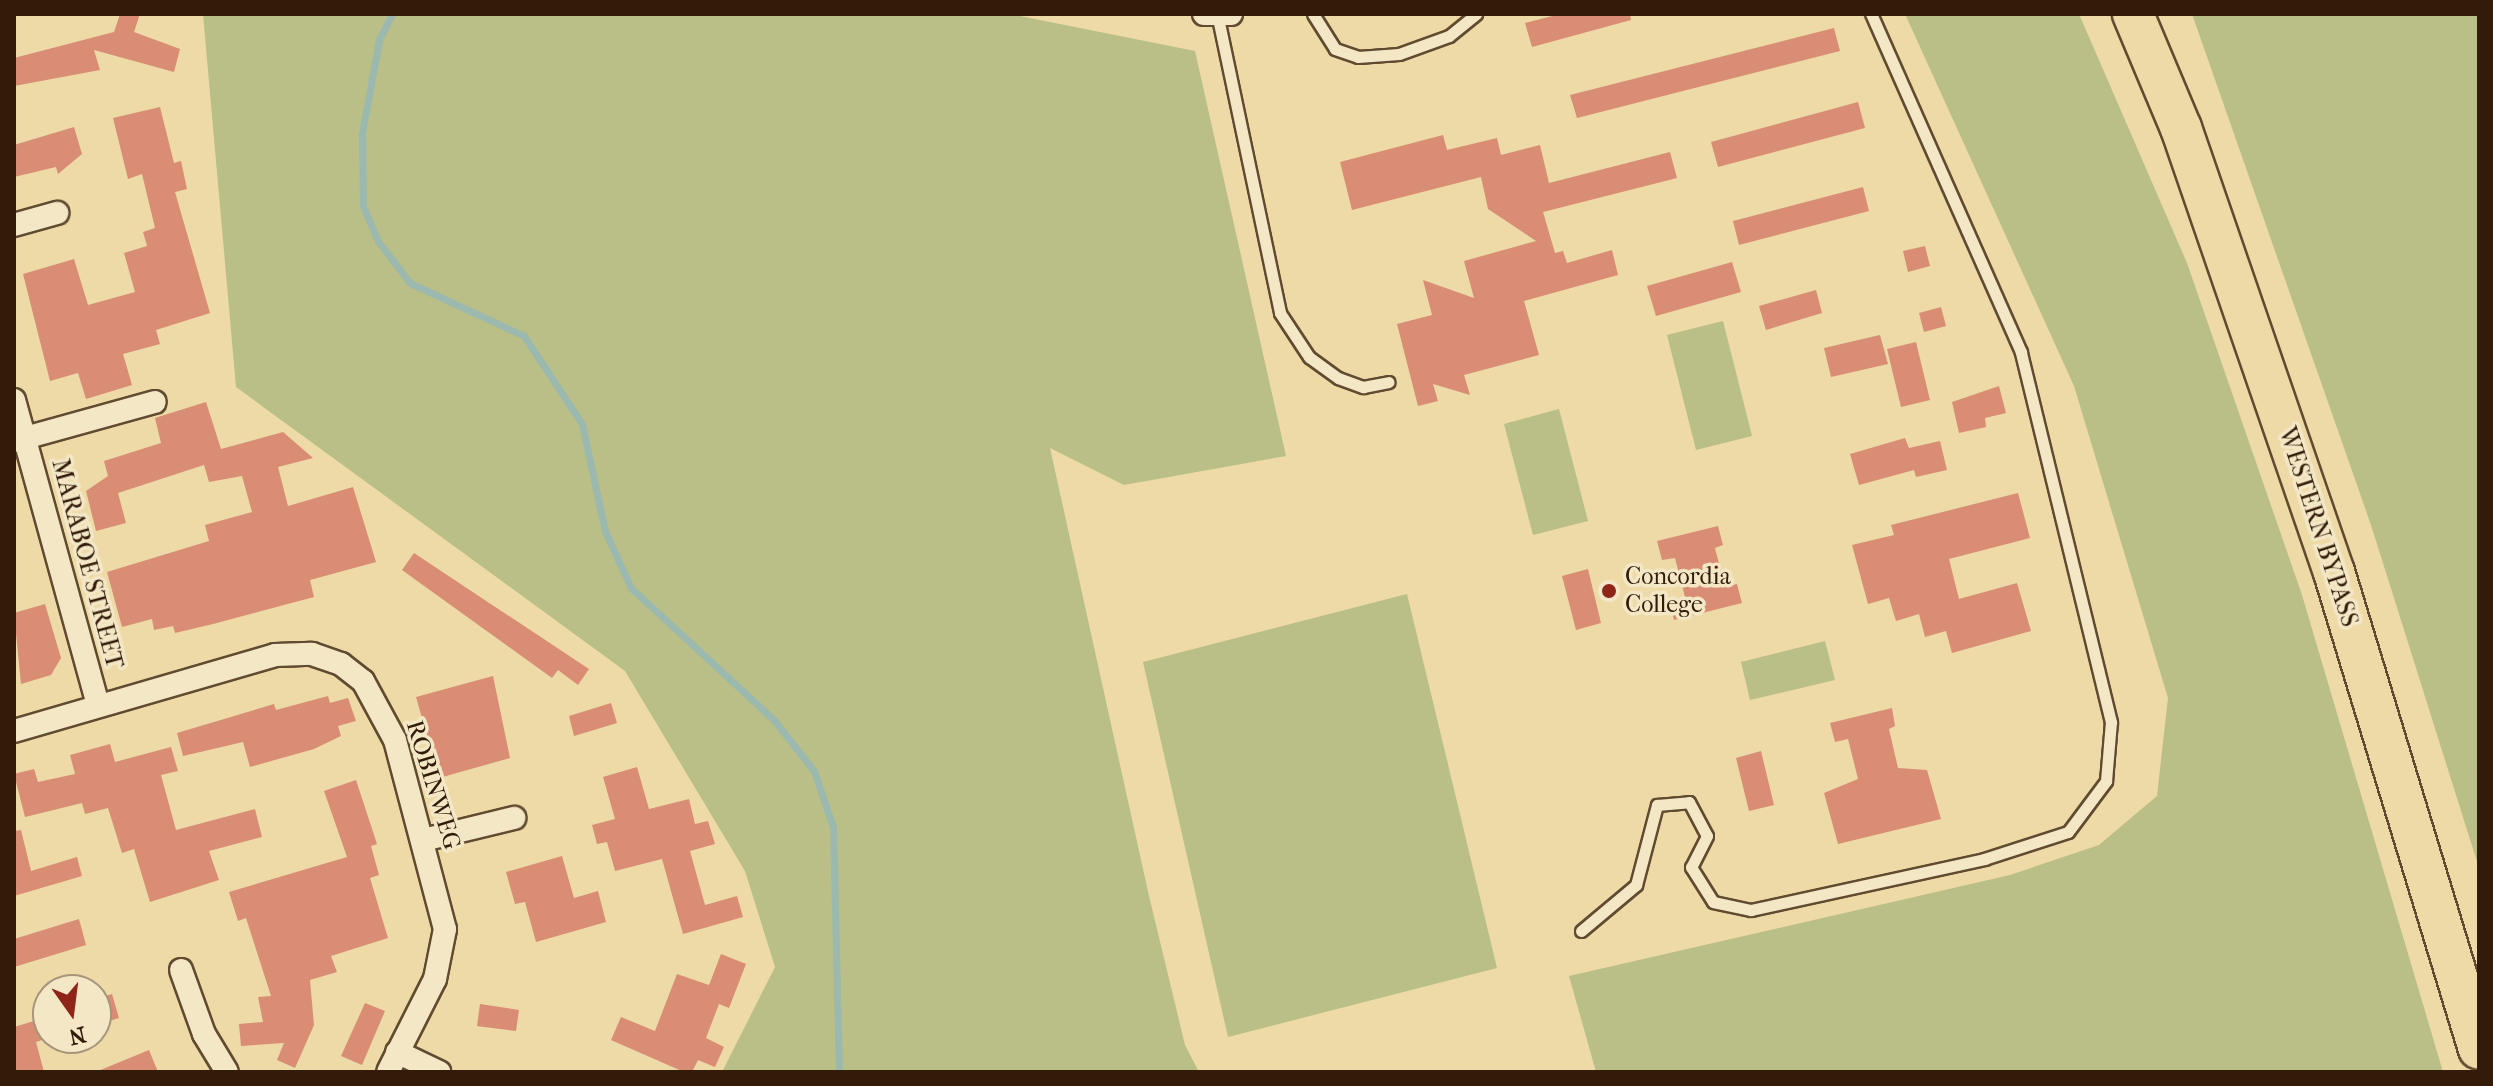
<!DOCTYPE html>
<style>
body{margin:0}
#map{position:relative;width:2493px;height:1086px;overflow:hidden;background:#eddaa7;font-family:"IM FELL French Canon",serif}
div>[style]{position:absolute}
[style*='--x']{left:calc(var(--x)*1px);top:calc(var(--y)*1px);width:calc(var(--w)*1px);rotate:calc(var(--a)*1deg)}
.green>*{inset:0;background:#b9bf87}
.stream>*{height:7px;margin:-3.5px;padding:0 3.5px;transform-origin:3.5px;border-radius:3.5px;background:#9bb9af}
.building>*{inset:0;background:#d88d74}
.roads{filter:drop-shadow(2px 0 #614b30) drop-shadow(-2px 0 #614b30) drop-shadow(0 2px #614b30) drop-shadow(0 -2px #614b30)}
.lane>*{height:11px;margin:-5.5px;padding:0 5.5px;transform-origin:5.5px;border-radius:5.5px;background:#f3e7c6}
.street>*{height:22px;margin:-11px;padding:0 11px;transform-origin:11px;border-radius:11px;background:#f3e7c6}
.highway>*{height:40px;margin:-20px;padding:0 20px;transform-origin:20px;border-radius:20px;background:#eddaa7}
.dots>*{width:22px;height:22px;translate:-50% -50%;box-sizing:border-box;border:4px solid #f3e7c6;border-radius:50%}
span{translate:-50% -50%;white-space:nowrap;text-align:center;line-height:1.15;-webkit-text-stroke:7px #f3e7c6;paint-order:stroke}
.street-label{font-size:24px;color:#321b08}
.poi-label{font-size:24px;color:#321b08}
.left{translate:0 -50%;text-align:left}
.frame{position:absolute;inset:0;border:16px solid #321b08;pointer-events:none}
.north{position:absolute;left:32px;top:974px;width:80px;height:80px;box-sizing:border-box;background:#f3e7c6;border:2px solid #a6957a;border-radius:50%;rotate:166deg;font-size:22px;font-weight:700;line-height:32px;text-align:center;color:#321b08}
.north::after{content:'';display:block;margin:auto;width:28px;height:36px;background:#8f2418;clip-path:polygon(50% 0,100% 100%,50% 72%,0 100%)}
</style>
<div id="map">
<div class="green">
<i style="clip-path:polygon(203px 14px,1010px 14px,1195px 51px,1286px 456px,1124px 485px,1050px 448px,1149px 896px,1185px 1045px,1199px 1072px,722px 1072px,775px 967px,745px 871px,625px 671px,236px 387px)"></i>
<i style="clip-path:polygon(1905px 14px,2079px 14px,2187px 263px,2302px 595px,2443px 1072px,1596px 1072px,1569px 976px,2010px 875px,2099px 845px,2157px 796px,2168px 698px,2074px 386px)"></i>
<i style="clip-path:polygon(2192px 14px,2479px 14px,2479px 868px,2371px 525px)"></i>
<i style="clip-path:polygon(1723px 321px,1752px 436px,1696px 450px,1667px 335px)"></i>
<i style="clip-path:polygon(1559px 409px,1588px 521px,1533px 535px,1504px 424px)"></i>
<i style="clip-path:polygon(1407px 594px,1497px 968px,1228px 1037px,1143px 662px)"></i>
<i style="clip-path:polygon(1825px 641px,1835px 680px,1750px 700px,1741px 662px)"></i>
</div>
<div class="stream">
<i style="--x:392;--y:14;--w:29;--a:117"></i>
<i style="--x:379;--y:40;--w:96;--a:100.3"></i>
<i style="--x:362;--y:134;--w:72;--a:89.2"></i>
<i style="--x:363;--y:206;--w:38;--a:67"></i>
<i style="--x:378;--y:241;--w:53;--a:52.7"></i>
<i style="--x:410;--y:283;--w:126;--a:24.9"></i>
<i style="--x:524;--y:336;--w:105;--a:56.6"></i>
<i style="--x:582;--y:424;--w:109;--a:77.9"></i>
<i style="--x:605;--y:531;--w:63;--a:65.5"></i>
<i style="--x:631;--y:588;--w:195;--a:42.7"></i>
<i style="--x:774;--y:720;--w:65;--a:51.9"></i>
<i style="--x:814;--y:771;--w:59;--a:71.3"></i>
<i style="--x:833;--y:827;--w:245;--a:88.6"></i>
</div>
<div class="building">
<i style="clip-path:polygon(120px 14px,140px 14px,134px 32px,180px 49px,174px 72px,94px 50px,100px 70px,14px 86px,14px 58px,114px 32px)"></i>
<i style="clip-path:polygon(1560px 14px,1630px 14px,1631px 20px,1532px 47px,1525px 23px)"></i>
<i style="clip-path:polygon(1834px 28px,1840px 51px,1577px 118px,1570px 95px)"></i>
<i style="clip-path:polygon(1858px 102px,1865px 128px,1718px 167px,1711px 142px)"></i>
<i style="clip-path:polygon(160px 107px,174px 163px,181px 161px,187px 189px,175px 192px,210px 313px,156px 330px,160px 344px,123px 354px,132px 385px,86px 399px,78px 373px,50px 381px,23px 274px,74px 259px,88px 305px,135px 292px,124px 253px,147px 246px,143px 232px,155px 228px,142px 174px,128px 179px,113px 118px)"></i>
<i style="clip-path:polygon(74px 127px,82px 154px,58px 174px,56px 167px,14px 177px,14px 145px)"></i>
<i style="clip-path:polygon(1443px 135px,1447px 150px,1497px 138px,1501px 155px,1540px 145px,1549px 183px,1670px 152px,1677px 178px,1543px 212px,1555px 253px,1563px 251px,1567px 263px,1612px 250px,1618px 275px,1524px 301px,1539px 355px,1464px 375px,1470px 395px,1433px 384px,1438px 401px,1418px 406px,1397px 324px,1432px 315px,1423px 280px,1474px 298px,1464px 261px,1536px 241px,1488px 209px,1481px 177px,1352px 210px,1340px 162px)"></i>
<i style="clip-path:polygon(1863px 187px,1869px 211px,1739px 245px,1733px 221px)"></i>
<i style="clip-path:polygon(1925px 246px,1930px 266px,1908px 272px,1903px 251px)"></i>
<i style="clip-path:polygon(1732px 262px,1741px 292px,1656px 316px,1647px 286px)"></i>
<i style="clip-path:polygon(1816px 290px,1822px 313px,1766px 330px,1759px 306px)"></i>
<i style="clip-path:polygon(1941px 307px,1946px 326px,1924px 332px,1919px 313px)"></i>
<i style="clip-path:polygon(1880px 335px,1888px 364px,1831px 377px,1824px 348px)"></i>
<i style="clip-path:polygon(1916px 342px,1930px 400px,1901px 407px,1887px 349px)"></i>
<i style="clip-path:polygon(1999px 386px,2006px 413px,1985px 418px,1986px 427px,1959px 433px,1952px 402px)"></i>
<i style="clip-path:polygon(206px 402px,221px 449px,283px 432px,313px 458px,278px 467px,288px 506px,353px 487px,376px 562px,310px 580px,314px 597px,213px 624px,175px 633px,173px 626px,154px 630px,152px 619px,122px 627px,107px 572px,209px 541px,205px 525px,252px 512px,242px 476px,209px 482px,204px 465px,118px 493px,126px 523px,96px 531px,86px 491px,108px 476px,104px 461px,161px 443px,155px 418px)"></i>
<i style="clip-path:polygon(1905px 438px,1909px 448px,1940px 441px,1947px 470px,1916px 477px,1914px 470px,1859px 485px,1850px 454px)"></i>
<i style="clip-path:polygon(2018px 493px,2030px 538px,1949px 559px,1959px 599px,2017px 583px,2031px 631px,1952px 653px,1946px 631px,1925px 637px,1919px 614px,1896px 621px,1889px 598px,1868px 604px,1852px 545px,1894px 535px,1891px 525px)"></i>
<i style="clip-path:polygon(1718px 526px,1723px 545px,1715px 548px,1725px 587px,1737px 584px,1742px 603px,1674px 620px,1669px 601px,1685px 597px,1675px 558px,1662px 560px,1657px 541px)"></i>
<i style="clip-path:polygon(414px 553px,589px 669px,578px 685px,558px 670px,552px 678px,402px 570px)"></i>
<i style="clip-path:polygon(1588px 569px,1601px 623px,1576px 630px,1562px 576px)"></i>
<i style="clip-path:polygon(45px 604px,61px 658px,51px 675px,21px 684px,14px 613px)"></i>
<i style="clip-path:polygon(493px 676px,510px 758px,439px 778px,416px 697px)"></i>
<i style="clip-path:polygon(328px 696px,330px 703px,348px 698px,356px 721px,338px 726px,341px 736px,314px 749px,250px 767px,243px 742px,183px 756px,177px 733px,274px 704px,276px 710px)"></i>
<i style="clip-path:polygon(611px 703px,617px 723px,574px 736px,569px 716px)"></i>
<i style="clip-path:polygon(1892px 708px,1895px 726px,1889px 729px,1898px 768px,1927px 770px,1941px 819px,1838px 844px,1824px 793px,1858px 779px,1848px 739px,1835px 742px,1830px 723px)"></i>
<i style="clip-path:polygon(110px 744px,115px 762px,171px 747px,178px 771px,161px 775px,176px 830px,255px 809px,262px 837px,209px 851px,219px 880px,150px 902px,134px 849px,122px 853px,108px 808px,85px 814px,82px 803px,25px 817px,14px 774px,34px 769px,38px 782px,75px 774px,70px 755px)"></i>
<i style="clip-path:polygon(1761px 751px,1774px 805px,1749px 811px,1736px 758px)"></i>
<i style="clip-path:polygon(637px 767px,649px 809px,689px 799px,695px 824px,708px 821px,715px 844px,690px 851px,705px 905px,737px 896px,743px 917px,683px 934px,662px 859px,615px 871px,607px 842px,597px 844px,592px 825px,615px 819px,603px 777px)"></i>
<i style="clip-path:polygon(356px 780px,377px 844px,371px 846px,379px 875px,370px 878px,388px 938px,331px 956px,337px 972px,310px 980px,314px 1025px,295px 1068px,277px 1060px,284px 1043px,241px 1046px,239px 1024px,263px 1022px,258px 997px,271px 996px,246px 918px,238px 921px,229px 892px,347px 857px,324px 791px)"></i>
<i style="clip-path:polygon(21px 830px,31px 871px,77px 857px,82px 876px,14px 896px,14px 831px)"></i>
<i style="clip-path:polygon(562px 856px,574px 898px,598px 891px,606px 922px,536px 942px,525px 902px,515px 904px,506px 872px)"></i>
<i style="clip-path:polygon(79px 919px,86px 945px,14px 967px,14px 939px)"></i>
<i style="clip-path:polygon(721px 954px,746px 964px,729px 1008px,719px 1004px,706px 1038px,724px 1047px,715px 1067px,698px 1060px,692px 1072px,684px 1072px,611px 1040px,621px 1017px,655px 1031px,677px 974px,709px 985px)"></i>
<i style="clip-path:polygon(112px 994px,119px 1018px,96px 1025px,96px 999px)"></i>
<i style="clip-path:polygon(365px 1003px,385px 1011px,362px 1065px,341px 1056px)"></i>
<i style="clip-path:polygon(480px 1004px,519px 1010px,516px 1031px,477px 1026px)"></i>
<i style="clip-path:polygon(44px 1018px,48px 1038px,36px 1042px,44px 1072px,14px 1072px,14px 1027px)"></i>
<i style="clip-path:polygon(149px 1050px,158px 1072px,98px 1072px,98px 1071px)"></i>
</div>
<div class="roads">
<div class="lane">
<i style="--x:1313;--y:14;--w:41;--a:57.8"></i>
<i style="--x:1335;--y:49;--w:24;--a:19"></i>
<i style="--x:1358;--y:57;--w:41;--a:-4.2"></i>
<i style="--x:1399;--y:54;--w:53;--a:-19.8"></i>
<i style="--x:1449;--y:36;--w:35;--a:-39"></i>
<i style="--x:1218;--y:18;--w:301;--a:78.1"></i>
<i style="--x:1280;--y:313;--w:53;--a:56.6"></i>
<i style="--x:1309;--y:357;--w:36;--a:36"></i>
<i style="--x:1338;--y:378;--w:27;--a:20"></i>
<i style="--x:1363;--y:387;--w:26;--a:-11"></i>
<i style="--x:1581;--y:931;--w:72;--a:-39.9"></i>
<i style="--x:1636;--y:885;--w:83;--a:-75.3"></i>
<i style="--x:1657;--y:805;--w:32;--a:-5"></i>
<i style="--x:1689;--y:802;--w:38;--a:62"></i>
<i style="--x:1707;--y:836;--w:35;--a:117"></i>
<i style="--x:1691;--y:867;--w:41;--a:57.8"></i>
<i style="--x:1713;--y:902;--w:39;--a:12"></i>
<i style="--x:1751;--y:910;--w:239;--a:-12.3"></i>
<i style="--x:1984;--y:859;--w:88;--a:-17.8"></i>
<i style="--x:2068;--y:832;--w:64;--a:-53.3"></i>
<i style="--x:2106;--y:781;--w:59;--a:-85.2"></i>
<i style="--x:2111;--y:722;--w:381;--a:-103.7"></i>
<i style="--x:2021;--y:352;--w:370;--a:-113.9"></i>
</div>
<div class="street">
<i style="--x:1204;--y:14;--w:27;--a:0"></i>
<i style="--x:14;--y:225;--w:45;--a:-15.6"></i>
<i style="--x:14;--y:400;--w:315;--a:74.6"></i>
<i style="--x:14;--y:441;--w:146;--a:-15.5"></i>
<i style="--x:14;--y:731;--w:272;--a:-16.2"></i>
<i style="--x:275;--y:655;--w:37;--a:-2"></i>
<i style="--x:312;--y:654;--w:31;--a:19"></i>
<i style="--x:341;--y:664;--w:28;--a:38"></i>
<i style="--x:363;--y:681;--w:67;--a:61.5"></i>
<i style="--x:395;--y:740;--w:196;--a:75.2"></i>
<i style="--x:445;--y:929;--w:51;--a:101.3"></i>
<i style="--x:435;--y:979;--w:104;--a:116.8"></i>
<i style="--x:423;--y:840;--w:94;--a:-13.6"></i>
<i style="--x:181;--y:970;--w:68;--a:70.2"></i>
<i style="--x:204;--y:1034;--w:44;--a:58.8"></i>
<i style="--x:397;--y:1052;--w:47;--a:25.5"></i>
</div>
<div class="highway">
<i style="--x:2133;--y:14;--w:124;--a:67.2"></i>
<i style="--x:2181;--y:128;--w:470;--a:71"></i>
<i style="--x:2334;--y:572;--w:498;--a:73.1"></i>
</div>
</div>
<div class="dots">
<i style="left:1609px;top:591px;background:#8f2418"></i>
</div>
<div class="street-label">
<span style="left:2318px;top:527px;rotate:72deg">WESTERN BYPASS</span>
<span style="left:87px;top:564px;rotate:75deg">MARABOE STREET</span>
<span style="left:433px;top:785px;rotate:73deg">ROBINWEG</span>
</div>
<div class="poi-label">
<span class="left" style="left:1625px;top:591px">Concordia<br>College</span>
</div>
<div class="frame"></div>
<div class="north">N</div>
</div>
